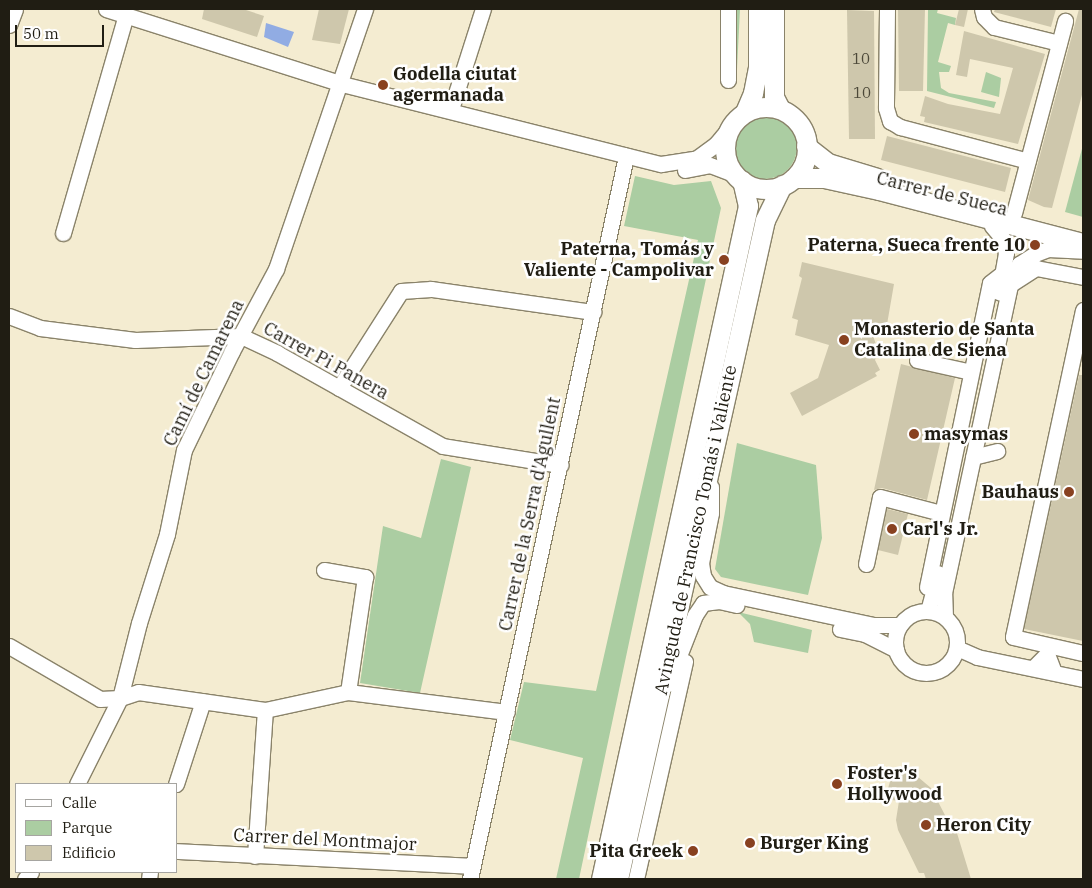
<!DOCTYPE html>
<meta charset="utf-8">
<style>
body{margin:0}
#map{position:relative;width:1092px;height:888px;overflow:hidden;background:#f4ecd1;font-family:"IBM Plex Serif",serif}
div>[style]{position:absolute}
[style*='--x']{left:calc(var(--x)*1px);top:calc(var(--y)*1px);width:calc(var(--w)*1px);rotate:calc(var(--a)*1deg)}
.green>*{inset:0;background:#abcda2}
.round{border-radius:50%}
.water>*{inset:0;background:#91ace3}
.building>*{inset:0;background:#cec7ac}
.roads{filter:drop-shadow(1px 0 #8a836a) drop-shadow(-1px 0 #8a836a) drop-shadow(0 1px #8a836a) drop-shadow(0 -1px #8a836a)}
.minor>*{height:15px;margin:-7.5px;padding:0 7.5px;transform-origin:7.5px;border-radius:7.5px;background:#fff}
.minor>.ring{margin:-7.5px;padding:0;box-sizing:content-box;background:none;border:15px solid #fff;border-radius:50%}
.major>*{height:19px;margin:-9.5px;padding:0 9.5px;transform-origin:9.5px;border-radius:9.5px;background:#fff}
.major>.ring{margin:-9.5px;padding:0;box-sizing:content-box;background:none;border:19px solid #fff;border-radius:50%}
.dots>*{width:14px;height:14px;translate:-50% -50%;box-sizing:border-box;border:2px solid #fff;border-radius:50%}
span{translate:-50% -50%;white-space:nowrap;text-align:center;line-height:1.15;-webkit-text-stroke:5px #fff;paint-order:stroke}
.number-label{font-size:15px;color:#4c4839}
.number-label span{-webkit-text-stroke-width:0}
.poi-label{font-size:18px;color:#201d13;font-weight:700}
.left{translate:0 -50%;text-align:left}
.right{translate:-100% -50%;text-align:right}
.street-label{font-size:18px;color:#201d13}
.frame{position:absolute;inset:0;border:10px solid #201d13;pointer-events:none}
.legend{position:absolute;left:15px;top:783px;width:162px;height:90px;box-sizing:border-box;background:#fff;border:1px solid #a6a5a1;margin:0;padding:6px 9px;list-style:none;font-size:15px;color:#201d13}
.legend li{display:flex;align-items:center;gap:10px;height:25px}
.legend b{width:25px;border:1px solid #a6a5a1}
.scale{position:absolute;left:15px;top:25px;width:89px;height:22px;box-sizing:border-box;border:2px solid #201d13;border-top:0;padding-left:6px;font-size:15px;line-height:18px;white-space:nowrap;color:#201d13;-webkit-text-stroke:4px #fff;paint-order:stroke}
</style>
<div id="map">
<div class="green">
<i style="clip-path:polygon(734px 9px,740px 9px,737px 69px,735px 67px)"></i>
<i style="clip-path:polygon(928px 9px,938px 9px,937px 13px,956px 18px,955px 25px,948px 23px,938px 62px,951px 66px,949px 72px,939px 72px,941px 88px,949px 93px,996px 102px,994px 108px,927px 91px)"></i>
<i style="clip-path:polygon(986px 72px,1001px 78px,999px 97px,981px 92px)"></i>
<i class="round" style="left:733px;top:115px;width:64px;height:64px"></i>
<i style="clip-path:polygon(1083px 145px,1083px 217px,1065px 212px)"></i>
<i style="clip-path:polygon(635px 176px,674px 185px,711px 181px,721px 208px,579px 879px,556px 879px,583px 758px,510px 740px,524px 682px,596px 691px,698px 240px,624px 226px)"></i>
<i style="clip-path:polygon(737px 443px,816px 465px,822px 538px,808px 595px,721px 577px,715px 569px)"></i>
<i style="clip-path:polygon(441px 459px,471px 467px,420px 693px,360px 683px,383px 526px,421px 538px)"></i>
<i style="clip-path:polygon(738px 612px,812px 630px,808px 653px,754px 642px,750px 624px)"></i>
</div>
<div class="water">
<i style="clip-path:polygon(266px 23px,294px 32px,288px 47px,264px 37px)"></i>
</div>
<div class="building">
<i style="clip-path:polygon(204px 9px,243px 9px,264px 16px,257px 37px,202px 19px)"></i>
<i style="clip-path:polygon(319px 9px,349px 9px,340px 44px,312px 40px)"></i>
<i style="clip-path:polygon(898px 9px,925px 9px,923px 91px,899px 91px)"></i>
<i style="clip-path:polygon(959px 9px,968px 9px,964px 27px,955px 25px)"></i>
<i style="clip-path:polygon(995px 9px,1056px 9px,1051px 27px,994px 12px)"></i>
<i style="clip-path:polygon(1079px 9px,1083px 9px,1083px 91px,1052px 208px,1044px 207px,1028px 200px)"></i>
<i style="clip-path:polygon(847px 10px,874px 11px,875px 139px,849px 139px)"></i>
<i style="clip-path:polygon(964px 31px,1045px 54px,1018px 144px,924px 122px,925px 117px,920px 116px,925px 96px,948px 104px,1000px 114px,1013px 68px,970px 59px,967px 77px,956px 75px)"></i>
<i style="clip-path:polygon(887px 136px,1011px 168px,1005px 192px,881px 160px)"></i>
<i style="clip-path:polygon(802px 262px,894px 284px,885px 336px,872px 332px,878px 351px,875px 360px,880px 370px,875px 373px,877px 376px,802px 416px,790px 393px,818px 378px,829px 345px,795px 335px,798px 320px,792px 318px,802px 278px,799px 276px)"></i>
<i style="clip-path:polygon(901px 364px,955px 378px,927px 500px,882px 488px,874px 490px)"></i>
<i style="clip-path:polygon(1079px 375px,1083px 375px,1083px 641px,1024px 629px)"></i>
<i style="clip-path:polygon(887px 509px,908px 514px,898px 555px,878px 550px)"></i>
<i style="clip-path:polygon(905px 766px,931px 788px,947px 819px,953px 820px,971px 879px,926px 879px,924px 873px,919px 873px,898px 830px,896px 820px,899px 801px,885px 799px,891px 778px)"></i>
<i class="round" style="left:864px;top:787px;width:14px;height:14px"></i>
</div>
<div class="roads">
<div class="minor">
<i style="--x:106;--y:9;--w:248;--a:17.6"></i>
<i style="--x:342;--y:84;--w:329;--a:14.1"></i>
<i style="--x:661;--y:164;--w:36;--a:-9"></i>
<i style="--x:697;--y:158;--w:24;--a:-36"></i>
<i style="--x:716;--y:144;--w:23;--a:-50"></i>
<i style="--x:887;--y:9;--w:99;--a:90.6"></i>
<i style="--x:886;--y:108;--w:14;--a:73"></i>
<i style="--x:890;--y:121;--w:12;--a:31"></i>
<i style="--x:900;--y:127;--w:132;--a:14.9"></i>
<i style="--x:982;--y:9;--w:8;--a:76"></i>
<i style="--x:984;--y:17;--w:14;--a:45"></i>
<i style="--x:994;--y:27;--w:67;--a:13.8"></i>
<i style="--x:9;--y:25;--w:17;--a:-69"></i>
<i style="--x:728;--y:80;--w:71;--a:-90"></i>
<i style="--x:451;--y:109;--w:105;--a:-72.3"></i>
<i style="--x:685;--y:170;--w:25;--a:-11"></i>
<i style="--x:710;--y:165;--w:26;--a:21"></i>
<i style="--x:1014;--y:213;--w:199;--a:-75.1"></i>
<i style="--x:992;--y:226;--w:17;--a:50"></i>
<i style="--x:1003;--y:239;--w:14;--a:78"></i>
<i style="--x:1006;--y:253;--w:40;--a:100"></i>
<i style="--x:63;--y:233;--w:227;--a:-73.9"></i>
<i style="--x:1011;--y:284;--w:30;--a:-33"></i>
<i style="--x:1036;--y:268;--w:48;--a:10.8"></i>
<i style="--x:1083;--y:310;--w:334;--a:102.1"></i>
<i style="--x:1013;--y:637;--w:72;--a:12.9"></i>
<i style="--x:9;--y:316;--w:33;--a:21"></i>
<i style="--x:40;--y:328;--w:96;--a:7.2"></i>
<i style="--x:135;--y:340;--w:106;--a:-2.2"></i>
<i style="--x:241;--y:336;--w:40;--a:25"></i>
<i style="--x:277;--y:353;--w:190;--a:29.3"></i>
<i style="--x:443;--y:446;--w:119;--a:9.2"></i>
<i style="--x:917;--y:360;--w:55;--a:12.5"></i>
<i style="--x:339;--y:388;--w:115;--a:-57.4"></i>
<i style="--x:401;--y:291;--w:30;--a:-4"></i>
<i style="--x:431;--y:289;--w:164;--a:8.1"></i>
<i style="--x:973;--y:457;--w:25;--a:-14"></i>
<i style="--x:711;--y:487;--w:26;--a:90"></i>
<i style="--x:711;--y:513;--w:51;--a:101.3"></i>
<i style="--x:701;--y:563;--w:13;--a:81"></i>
<i style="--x:703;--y:576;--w:13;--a:58"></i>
<i style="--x:710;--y:587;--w:14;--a:25"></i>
<i style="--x:723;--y:593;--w:153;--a:12"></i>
<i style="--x:873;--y:625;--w:27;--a:0"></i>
<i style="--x:866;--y:564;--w:68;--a:-78.2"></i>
<i style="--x:880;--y:497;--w:63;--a:14.7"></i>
<i style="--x:324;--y:570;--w:42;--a:9.7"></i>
<i style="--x:365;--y:577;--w:116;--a:98.4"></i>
<i style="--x:927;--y:587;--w:310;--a:-78.3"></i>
<i style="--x:990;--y:283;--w:18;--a:-38"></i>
<i style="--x:928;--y:611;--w:39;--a:-75"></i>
<i class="ring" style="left:895px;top:611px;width:47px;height:47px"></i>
<i style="--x:945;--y:617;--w:24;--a:-92"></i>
<i style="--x:944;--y:593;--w:320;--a:-77.9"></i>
<i style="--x:1011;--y:280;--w:18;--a:-63"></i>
<i style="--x:1019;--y:264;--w:19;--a:-32"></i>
<i style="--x:1035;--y:254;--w:14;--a:-21"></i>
<i style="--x:1048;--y:249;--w:35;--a:3"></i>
<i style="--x:840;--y:629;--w:25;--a:11"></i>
<i style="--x:865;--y:634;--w:35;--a:27"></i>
<i style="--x:9;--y:646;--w:105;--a:30.2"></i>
<i style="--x:100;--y:699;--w:20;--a:-3"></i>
<i style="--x:120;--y:698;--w:19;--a:-18"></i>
<i style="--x:138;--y:692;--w:128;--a:8.1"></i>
<i style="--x:265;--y:710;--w:85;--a:-12.2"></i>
<i style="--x:348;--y:692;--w:160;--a:7.2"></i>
<i style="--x:957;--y:648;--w:22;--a:24"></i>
<i style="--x:977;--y:657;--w:108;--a:11.7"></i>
<i style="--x:1033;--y:668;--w:20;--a:-45"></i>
<i style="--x:1047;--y:654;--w:19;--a:69"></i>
<i style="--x:668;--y:684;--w:74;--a:-68.6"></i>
<i style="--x:695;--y:615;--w:14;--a:-56"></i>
<i style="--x:703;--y:603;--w:16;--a:-7"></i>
<i style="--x:719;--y:601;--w:18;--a:13"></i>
<i style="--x:77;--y:784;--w:96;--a:-63.4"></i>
<i style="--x:120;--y:698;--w:77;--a:-75.8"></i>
<i style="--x:139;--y:623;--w:93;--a:-72.5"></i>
<i style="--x:167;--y:534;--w:86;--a:-78.6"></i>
<i style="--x:184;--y:450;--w:110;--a:-64.1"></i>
<i style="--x:232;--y:351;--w:93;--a:-61.8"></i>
<i style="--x:276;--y:269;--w:275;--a:-71.1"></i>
<i style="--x:176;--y:784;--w:87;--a:-72"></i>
<i style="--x:176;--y:851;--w:296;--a:2.9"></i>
<i style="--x:255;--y:856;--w:146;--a:-86.1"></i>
<i style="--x:25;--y:879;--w:9;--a:-49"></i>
<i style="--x:149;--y:879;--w:7;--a:-82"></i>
<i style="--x:470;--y:879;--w:740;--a:-77.82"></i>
<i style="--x:636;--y:879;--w:223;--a:-77.3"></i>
</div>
<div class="major">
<i style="--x:774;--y:9;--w:88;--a:90"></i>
<i style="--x:774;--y:97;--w:13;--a:63"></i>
<i class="ring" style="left:725px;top:107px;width:63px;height:63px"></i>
<i style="--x:745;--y:112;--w:21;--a:-67"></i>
<i style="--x:753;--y:93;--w:25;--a:-79"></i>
<i style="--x:758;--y:68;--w:59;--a:-90"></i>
<i style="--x:806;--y:146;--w:28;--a:38"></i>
<i style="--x:828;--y:163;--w:51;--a:17"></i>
<i style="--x:794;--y:178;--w:30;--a:0"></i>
<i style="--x:824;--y:178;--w:56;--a:12.3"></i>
<i style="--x:879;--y:190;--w:211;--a:14.6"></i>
<i style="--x:601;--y:879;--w:689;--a:-77.68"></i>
<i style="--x:748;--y:206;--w:26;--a:-103"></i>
<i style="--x:618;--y:879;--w:675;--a:-77.43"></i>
<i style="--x:765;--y:220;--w:39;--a:-64"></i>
</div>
</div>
<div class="dots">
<i style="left:383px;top:85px;background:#884120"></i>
<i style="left:1035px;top:245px;background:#884120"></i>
<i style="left:724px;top:260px;background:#884120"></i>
<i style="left:844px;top:340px;background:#884120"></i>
<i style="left:914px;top:434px;background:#884120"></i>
<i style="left:1069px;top:492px;background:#884120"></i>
<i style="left:892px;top:529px;background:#884120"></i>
<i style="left:837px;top:784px;background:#884120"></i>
<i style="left:926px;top:825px;background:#884120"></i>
<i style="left:750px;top:843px;background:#884120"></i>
<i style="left:693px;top:851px;background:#884120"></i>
</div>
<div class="number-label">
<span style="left:861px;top:59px">10</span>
<span style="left:862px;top:93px">10</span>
</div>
<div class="poi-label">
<span class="left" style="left:393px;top:85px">Godella ciutat<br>agermanada</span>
<span class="right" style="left:1025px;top:245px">Paterna, Sueca frente 10</span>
<span class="right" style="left:714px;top:260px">Paterna, Tomás y<br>Valiente - Campolivar</span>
<span class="left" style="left:854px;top:340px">Monasterio de Santa<br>Catalina de Siena</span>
<span class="left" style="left:924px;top:434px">masymas</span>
<span class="right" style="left:1059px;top:492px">Bauhaus</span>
<span class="left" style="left:902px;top:529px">Carl's Jr.</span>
<span class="left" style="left:847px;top:784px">Foster's<br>Hollywood</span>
<span class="left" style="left:936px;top:825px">Heron City</span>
<span class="left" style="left:760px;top:843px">Burger King</span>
<span class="right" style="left:683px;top:851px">Pita Greek</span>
</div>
<div class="street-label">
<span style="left:942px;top:194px;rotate:14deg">Carrer de Sueca</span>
<span style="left:326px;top:361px;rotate:29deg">Carrer Pi Panera</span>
<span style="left:204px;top:373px;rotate:-64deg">Camí de Camarena</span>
<span style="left:530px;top:514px;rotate:-78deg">Carrer de la Serra d'Agullent</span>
<span style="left:696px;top:530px;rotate:-78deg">Avinguda de Francisco Tomás i Valiente</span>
<span style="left:325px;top:840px;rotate:3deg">Carrer del Montmajor</span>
</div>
<div class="frame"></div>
<ul class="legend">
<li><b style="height:6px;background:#fff"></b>Calle</li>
<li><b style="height:14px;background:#abcda2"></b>Parque</li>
<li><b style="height:14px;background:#cec7ac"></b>Edificio</li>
</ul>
<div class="scale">50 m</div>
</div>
